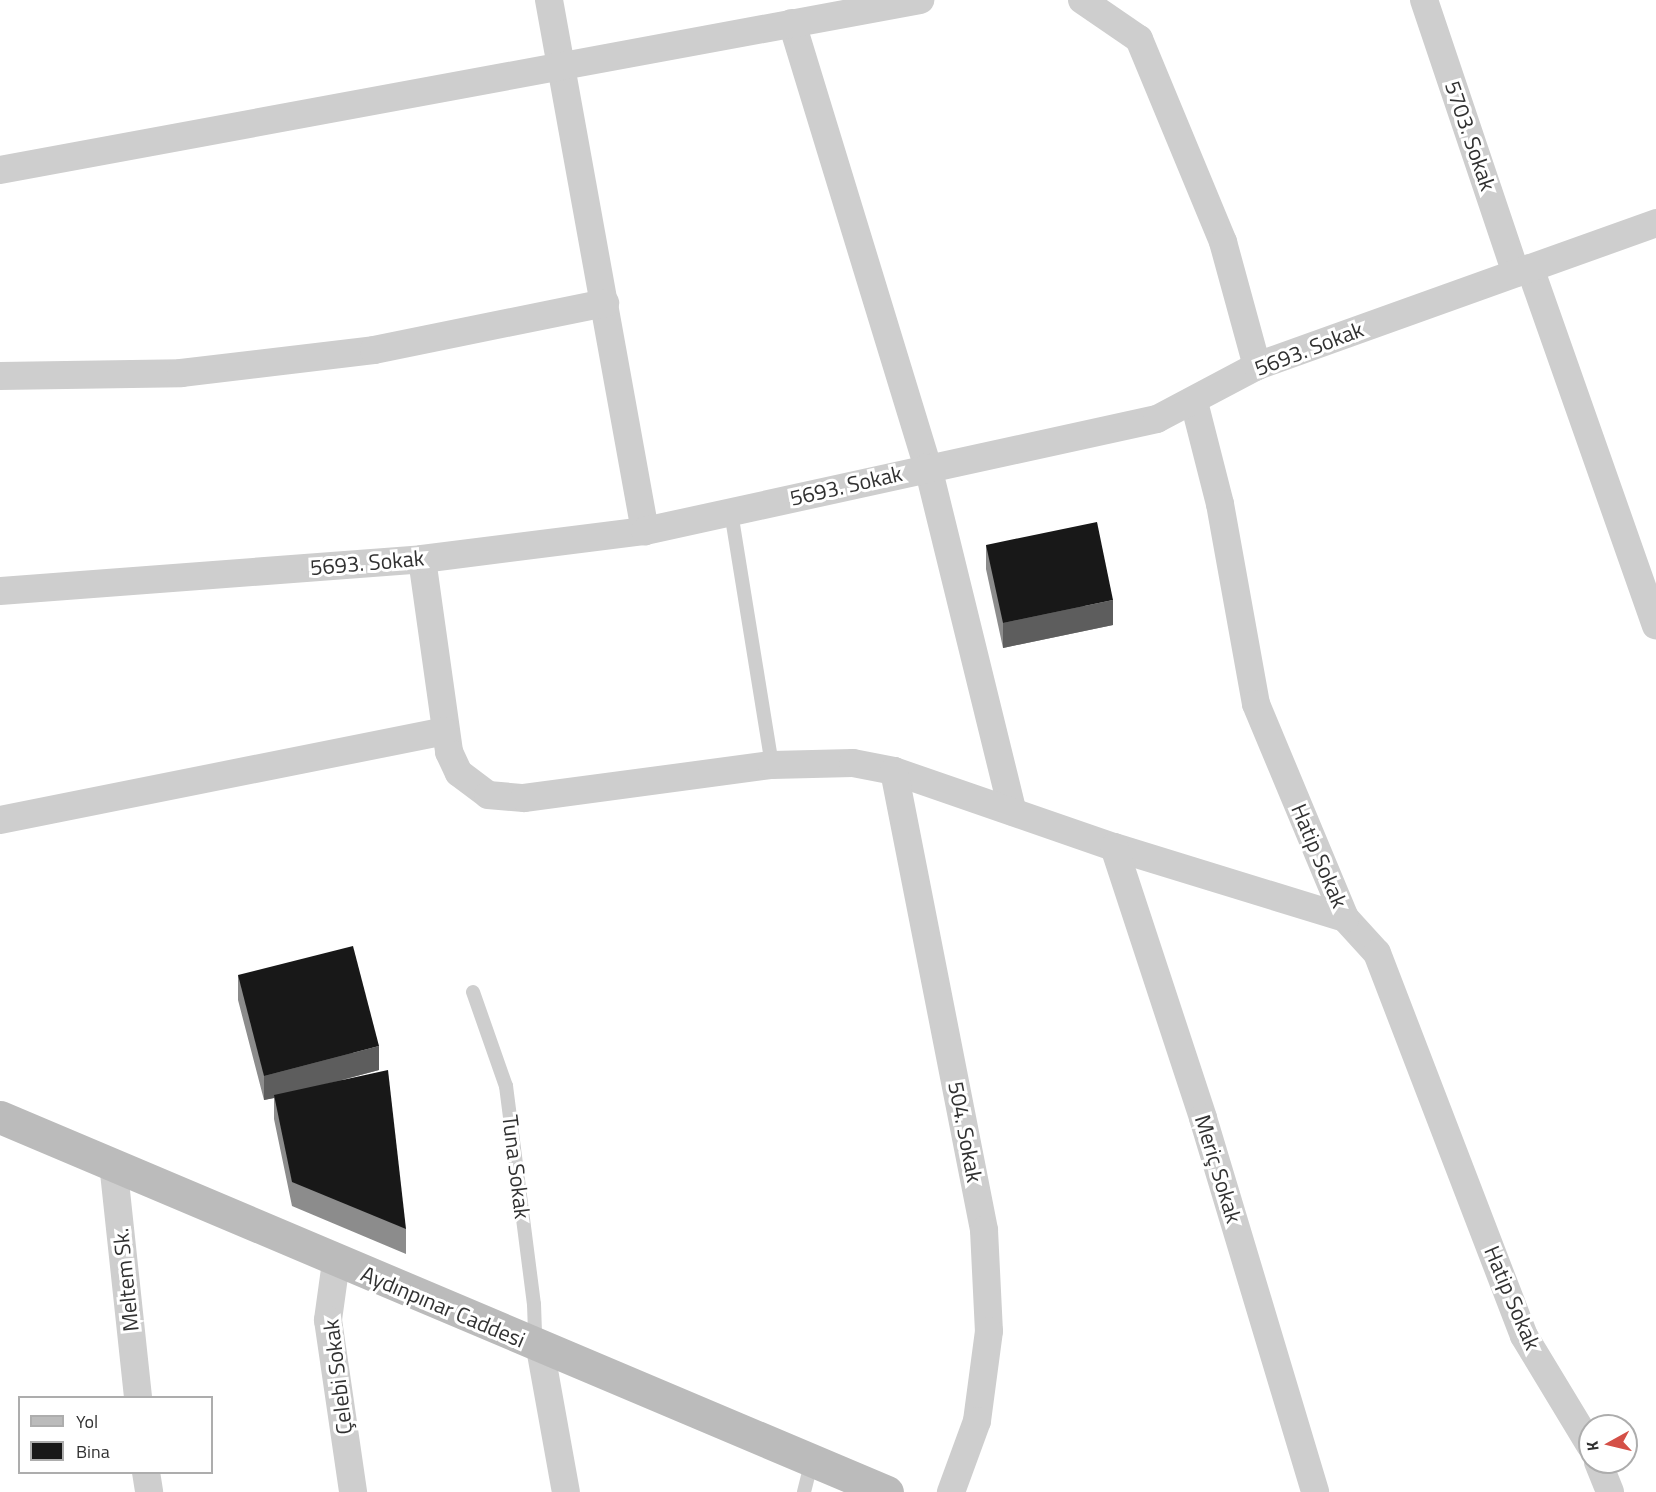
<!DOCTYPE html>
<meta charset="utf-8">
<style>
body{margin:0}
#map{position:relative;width:1656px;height:1492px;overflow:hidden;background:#fff;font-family:"Titillium Web",sans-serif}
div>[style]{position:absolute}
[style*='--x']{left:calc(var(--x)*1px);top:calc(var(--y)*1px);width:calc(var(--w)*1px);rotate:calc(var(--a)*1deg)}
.lane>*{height:14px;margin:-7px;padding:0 7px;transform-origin:7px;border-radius:7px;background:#cecece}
.street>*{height:28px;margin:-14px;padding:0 14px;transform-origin:14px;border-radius:14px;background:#cecece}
.secondary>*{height:33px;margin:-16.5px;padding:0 16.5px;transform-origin:16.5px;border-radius:16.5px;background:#bbb}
.wall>*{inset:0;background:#8c8c8c}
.shaded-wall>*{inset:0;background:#5d5d5d}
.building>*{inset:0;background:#181818}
span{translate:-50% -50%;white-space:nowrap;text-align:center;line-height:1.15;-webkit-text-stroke:6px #fff;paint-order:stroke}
.street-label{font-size:22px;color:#313131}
.legend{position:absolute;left:18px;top:1396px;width:195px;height:78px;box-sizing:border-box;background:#fff;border:2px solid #adadad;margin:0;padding:8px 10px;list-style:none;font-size:18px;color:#313131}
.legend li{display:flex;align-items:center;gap:12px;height:30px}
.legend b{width:30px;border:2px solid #adadad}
.north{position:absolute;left:1578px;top:1414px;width:60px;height:60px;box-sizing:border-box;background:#fff;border:2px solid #adadad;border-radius:50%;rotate:262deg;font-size:16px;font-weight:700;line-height:24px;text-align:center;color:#313131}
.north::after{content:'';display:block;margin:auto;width:21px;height:27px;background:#d45047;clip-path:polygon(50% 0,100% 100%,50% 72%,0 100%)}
</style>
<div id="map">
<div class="lane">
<i style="--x:731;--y:512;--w:256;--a:80.8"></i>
<i style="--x:473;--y:992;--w:100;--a:70.7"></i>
<i style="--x:506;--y:1086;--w:220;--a:82.7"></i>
<i style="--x:534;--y:1304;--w:37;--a:88"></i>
<i style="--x:804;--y:1492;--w:32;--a:-76"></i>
</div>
<div class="street">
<i style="--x:549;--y:0;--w:540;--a:79.75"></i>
<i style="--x:1082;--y:0;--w:69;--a:34.4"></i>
<i style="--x:1139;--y:39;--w:220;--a:67.5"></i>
<i style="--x:1223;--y:242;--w:129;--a:74.7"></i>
<i style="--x:1424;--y:0;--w:288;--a:71.4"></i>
<i style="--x:792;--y:23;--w:464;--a:73"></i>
<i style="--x:928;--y:467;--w:355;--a:76.2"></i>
<i style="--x:0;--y:170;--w:936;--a:-10.47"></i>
<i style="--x:1530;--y:268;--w:379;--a:70.6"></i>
<i style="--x:0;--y:376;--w:181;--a:-0.9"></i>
<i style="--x:181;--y:373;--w:194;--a:-6.8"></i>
<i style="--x:374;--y:350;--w:236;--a:-11.5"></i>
<i style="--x:1194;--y:402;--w:105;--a:75.7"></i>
<i style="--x:1220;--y:504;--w:203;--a:79.8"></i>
<i style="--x:1256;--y:704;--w:232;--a:67.4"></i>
<i style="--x:1345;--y:918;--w:47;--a:47.6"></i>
<i style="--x:1377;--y:953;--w:410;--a:69"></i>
<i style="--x:1524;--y:1336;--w:127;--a:58.8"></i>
<i style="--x:422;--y:559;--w:195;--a:82"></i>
<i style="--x:449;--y:752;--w:23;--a:65"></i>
<i style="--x:459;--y:773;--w:36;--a:37"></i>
<i style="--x:488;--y:795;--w:36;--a:5"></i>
<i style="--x:524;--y:798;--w:250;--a:-7.6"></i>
<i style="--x:772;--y:765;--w:81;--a:-1.4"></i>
<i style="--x:853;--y:763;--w:42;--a:11"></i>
<i style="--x:894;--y:771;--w:233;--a:19.1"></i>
<i style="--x:1114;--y:847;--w:242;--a:17.1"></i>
<i style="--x:0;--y:591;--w:423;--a:-4.3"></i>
<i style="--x:422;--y:559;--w:225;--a:-7.2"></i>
<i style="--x:645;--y:531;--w:524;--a:-12.34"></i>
<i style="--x:1157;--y:419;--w:113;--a:-27.9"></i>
<i style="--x:1257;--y:366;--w:424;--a:-19.7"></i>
<i style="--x:894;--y:771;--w:468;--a:78.9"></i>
<i style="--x:984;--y:1230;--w:101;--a:87.2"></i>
<i style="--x:989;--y:1331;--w:91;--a:97.6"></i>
<i style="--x:977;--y:1421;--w:76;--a:110.1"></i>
<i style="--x:0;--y:820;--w:453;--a:-11.3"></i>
<i style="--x:1114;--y:847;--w:285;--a:71.8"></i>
<i style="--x:1203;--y:1118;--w:390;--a:73.3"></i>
<i style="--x:113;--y:1163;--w:236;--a:83.9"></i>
<i style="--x:336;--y:1262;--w:59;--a:97.9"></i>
<i style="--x:328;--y:1320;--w:174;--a:81.7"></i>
<i style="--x:540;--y:1348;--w:146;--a:79.8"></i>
<i style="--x:1598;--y:1462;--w:32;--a:68"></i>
<i style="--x:146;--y:1472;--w:20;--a:81"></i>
</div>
<div class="secondary">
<i style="--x:0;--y:1117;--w:963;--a:22.92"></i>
</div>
<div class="wall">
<i style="clip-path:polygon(986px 545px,1113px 625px,1003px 648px,986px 569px)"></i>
<i style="clip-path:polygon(238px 975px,379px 1070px,342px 1080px,406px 1229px,406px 1254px,292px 1206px,274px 1119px,274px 1098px,264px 1100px,238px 1000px)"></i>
</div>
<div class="shaded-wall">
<i style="clip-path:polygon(1113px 600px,1113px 625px,1003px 648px,1003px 623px)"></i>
<i style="clip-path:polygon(379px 1046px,379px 1070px,274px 1098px,274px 1095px,274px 1098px,264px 1100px,264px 1076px)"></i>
</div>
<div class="building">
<i style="clip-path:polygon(1097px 522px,1113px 600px,1003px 623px,986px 545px)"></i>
<i style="clip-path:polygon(353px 946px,379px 1046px,264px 1076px,238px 975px)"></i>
<i style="clip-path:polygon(388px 1070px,406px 1229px,292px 1182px,274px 1095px)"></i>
</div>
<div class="street-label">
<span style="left:1470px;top:136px;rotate:71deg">5703. Sokak</span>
<span style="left:1309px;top:349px;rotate:-21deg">5693. Sokak</span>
<span style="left:846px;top:486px;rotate:-13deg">5693. Sokak</span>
<span style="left:367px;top:563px;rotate:-5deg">5693. Sokak</span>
<span style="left:1319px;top:856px;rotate:67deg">Hatip Sokak</span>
<span style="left:965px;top:1132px;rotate:79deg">504. Sokak</span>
<span style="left:516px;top:1167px;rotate:83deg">Tuna Sokak</span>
<span style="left:1218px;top:1169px;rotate:73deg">Meriç Sokak</span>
<span style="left:126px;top:1280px;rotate:-96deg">Meltem Sk.</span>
<span style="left:1512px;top:1298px;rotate:67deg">Hatip Sokak</span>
<span style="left:443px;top:1307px;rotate:23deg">Aydınpınar Caddesi</span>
<span style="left:338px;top:1377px;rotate:-97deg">Çelebi Sokak</span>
</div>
<ul class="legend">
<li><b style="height:8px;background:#bbb"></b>Yol</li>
<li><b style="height:16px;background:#181818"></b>Bina</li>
</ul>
<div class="north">K</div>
</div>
